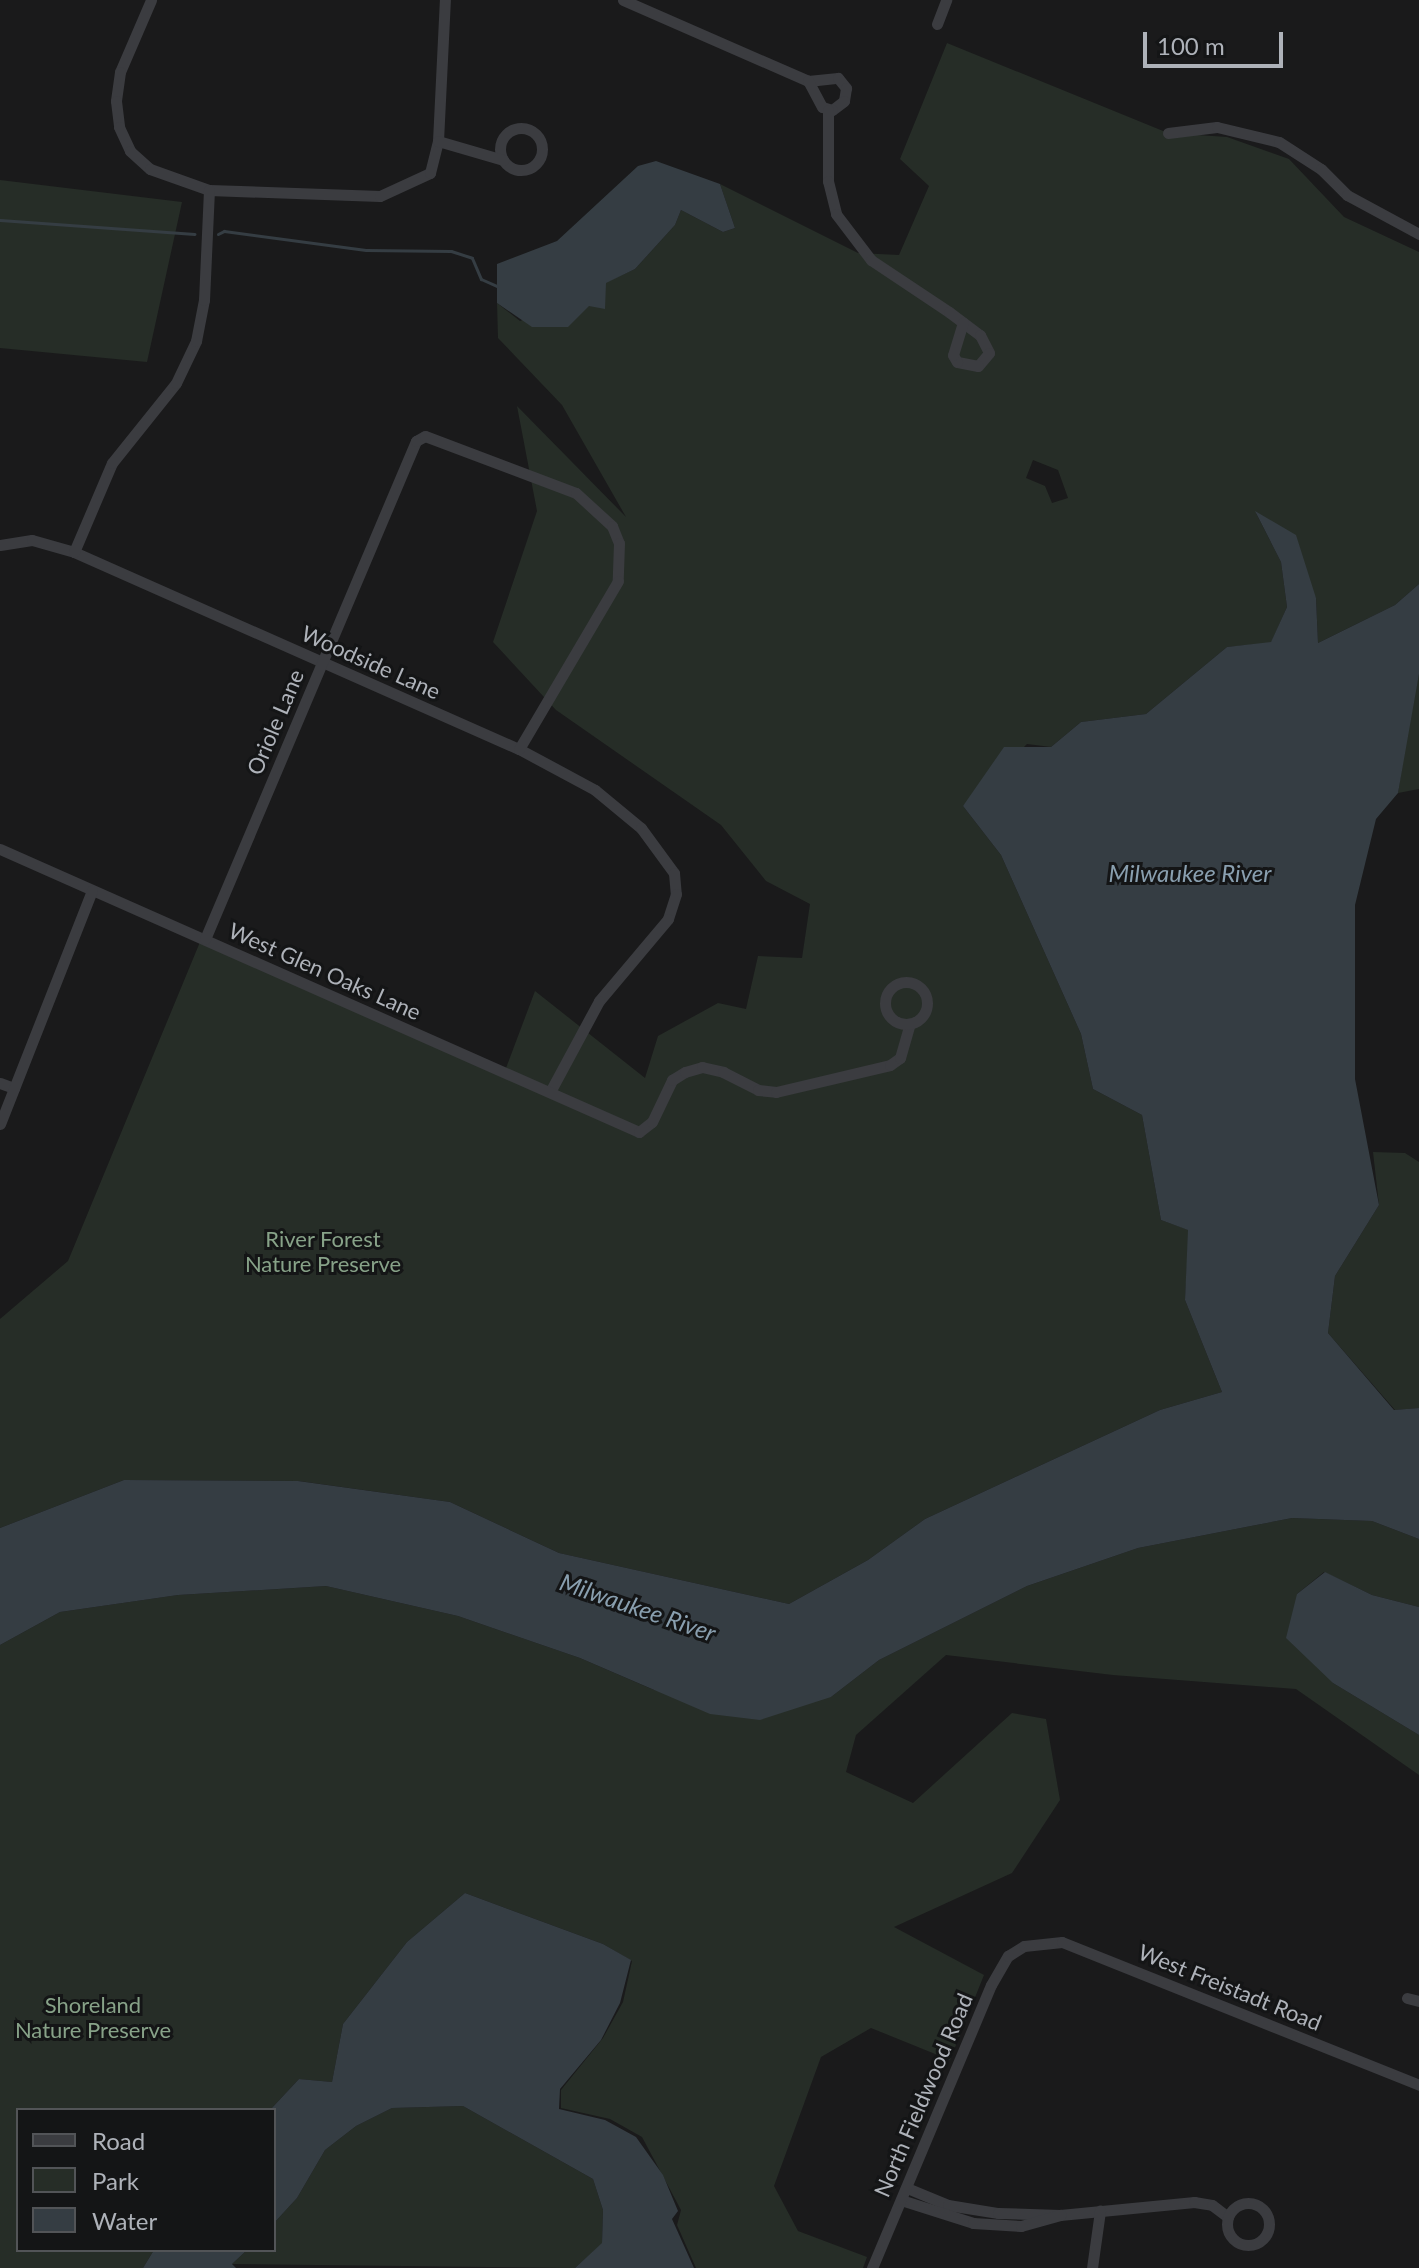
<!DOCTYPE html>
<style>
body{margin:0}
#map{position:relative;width:1419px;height:2268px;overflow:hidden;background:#1a1a1b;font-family:Lato,sans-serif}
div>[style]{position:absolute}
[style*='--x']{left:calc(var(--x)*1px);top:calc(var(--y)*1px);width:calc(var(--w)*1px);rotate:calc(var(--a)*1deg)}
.green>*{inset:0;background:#262d27}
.water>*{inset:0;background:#353d43}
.stream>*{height:3px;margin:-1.5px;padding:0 1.5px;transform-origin:1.5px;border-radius:1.5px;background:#353d43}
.minor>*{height:11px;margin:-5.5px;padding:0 5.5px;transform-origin:5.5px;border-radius:5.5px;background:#3b3c40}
.minor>.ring{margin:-5.5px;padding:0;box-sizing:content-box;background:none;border:11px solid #3b3c40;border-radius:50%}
span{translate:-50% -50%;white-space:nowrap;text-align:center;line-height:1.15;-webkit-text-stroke:6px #141516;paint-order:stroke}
.street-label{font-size:22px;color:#aeb2b9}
.park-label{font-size:22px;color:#87a288}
.water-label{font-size:24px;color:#899faf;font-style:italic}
.legend{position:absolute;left:16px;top:2108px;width:260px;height:144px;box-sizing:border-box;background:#141516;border:2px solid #525457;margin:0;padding:10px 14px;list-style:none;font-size:24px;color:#aeb2b9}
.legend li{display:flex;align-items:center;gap:16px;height:40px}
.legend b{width:40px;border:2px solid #525457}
.scale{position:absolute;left:1143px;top:32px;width:140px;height:36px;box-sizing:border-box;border:4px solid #aeb2b9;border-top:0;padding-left:10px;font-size:24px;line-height:28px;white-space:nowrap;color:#aeb2b9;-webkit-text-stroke:6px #141516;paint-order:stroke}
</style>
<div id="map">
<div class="green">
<i style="clip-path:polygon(evenodd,947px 43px,1168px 133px,1227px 137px,1289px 159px,1344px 217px,1419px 252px,1419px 584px,1395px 605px,1318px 643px,1316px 598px,1256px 513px,1281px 562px,1287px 607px,1271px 643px,1227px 647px,1146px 714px,1081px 722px,1051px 747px,1027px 744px,963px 806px,1001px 855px,1081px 1034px,1093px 1089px,1142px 1115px,1161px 1220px,1189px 1230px,1185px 1300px,1222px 1392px,1160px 1410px,925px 1519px,868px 1560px,789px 1604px,559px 1553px,450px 1502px,299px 1481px,124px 1480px,0 1528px,0 1319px,68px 1261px,200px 942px,503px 1076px,535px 991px,645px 1078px,658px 1036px,718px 1003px,746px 1009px,758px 956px,802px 958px,810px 904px,766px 881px,721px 825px,556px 710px,493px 642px,537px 511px,517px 406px,626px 517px,562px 405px,498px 338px,497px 303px,520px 321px,635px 269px,675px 225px,681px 210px,723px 232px,735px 228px,720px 184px,858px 253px,899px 255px,929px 186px,900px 159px,947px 43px,1033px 460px,1058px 470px,1068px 498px,1052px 503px,1045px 486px,1026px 478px,1033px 460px)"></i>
<i style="clip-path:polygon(0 180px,182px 202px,147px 362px,0 348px)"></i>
<i style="clip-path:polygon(1419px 674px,1419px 789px,1398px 793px,1410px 714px)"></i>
<i style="clip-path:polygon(1373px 1152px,1405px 1153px,1419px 1162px,1419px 1408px,1395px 1410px,1328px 1333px,1335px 1276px,1379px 1205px)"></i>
<i style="clip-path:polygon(1292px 1518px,1372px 1521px,1419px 1539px,1419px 1607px,1372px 1595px,1324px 1572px,1297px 1594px,1333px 1683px,1419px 1735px,1419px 1775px,1296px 1689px,1113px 1675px,946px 1655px,856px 1735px,846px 1772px,913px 1803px,1012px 1713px,1046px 1719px,1060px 1800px,1012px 1873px,894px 1927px,984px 1975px,950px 2060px,871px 2028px,821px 2057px,774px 2186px,798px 2231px,867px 2257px,863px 2268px,696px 2268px,677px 2225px,681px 2210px,642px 2137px,610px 2119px,561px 2108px,561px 2090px,603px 2038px,623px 2002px,632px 1961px,603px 1944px,465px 1893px,407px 1942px,343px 2024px,332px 2082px,299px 2079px,270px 2110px,18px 2110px,18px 2250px,154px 2250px,143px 2268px,0 2268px,0 1645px,60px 1612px,178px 1595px,326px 1586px,458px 1616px,580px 1658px,654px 1690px,831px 1697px,879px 1660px,1027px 1586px,1138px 1548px)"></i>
<i style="clip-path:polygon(463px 2106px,593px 2179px,603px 2210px,602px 2244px,575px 2268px,232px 2264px,247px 2250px,274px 2250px,274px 2223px,297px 2198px,325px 2150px,356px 2126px,392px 2108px)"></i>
</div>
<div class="water">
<i style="clip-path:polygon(656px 161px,720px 184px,735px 228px,723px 232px,681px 210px,675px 225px,635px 269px,606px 283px,605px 309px,589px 306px,568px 327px,532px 327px,497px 303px,497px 264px,557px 241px,638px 166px)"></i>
<i style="clip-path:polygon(1255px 511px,1296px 535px,1316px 598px,1318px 643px,1395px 605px,1419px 584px,1419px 674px,1398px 793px,1376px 819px,1355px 905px,1355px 1079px,1379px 1205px,1335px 1276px,1328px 1333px,1394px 1410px,1419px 1408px,1419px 1539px,1372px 1521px,1292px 1518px,1138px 1548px,1027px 1586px,879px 1660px,831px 1697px,760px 1720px,710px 1714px,580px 1658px,458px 1616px,326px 1586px,178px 1595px,60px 1612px,0 1645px,0 1528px,124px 1480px,298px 1481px,450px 1502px,559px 1553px,789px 1604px,868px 1560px,925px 1519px,1160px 1410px,1222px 1392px,1185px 1300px,1188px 1230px,1161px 1220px,1142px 1115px,1093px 1089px,1081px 1034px,1001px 855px,963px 806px,1004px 747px,1051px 747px,1081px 722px,1146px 714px,1227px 647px,1271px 642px,1287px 607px,1281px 562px)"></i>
<i style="clip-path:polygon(1325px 1572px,1372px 1595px,1419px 1607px,1419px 1735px,1333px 1683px,1286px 1638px,1297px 1594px)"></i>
<i style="clip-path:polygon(465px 1893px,603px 1944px,631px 1960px,620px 2003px,601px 2040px,560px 2089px,559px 2109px,605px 2120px,636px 2137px,663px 2175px,678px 2211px,672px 2219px,694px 2268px,575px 2268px,602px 2243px,603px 2210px,593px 2179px,463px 2106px,392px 2108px,356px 2126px,325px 2150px,297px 2198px,274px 2223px,274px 2110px,270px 2110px,299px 2079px,332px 2082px,343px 2024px,407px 1942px)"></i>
<i style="clip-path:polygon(154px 2250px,247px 2250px,232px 2264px,236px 2268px,143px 2268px)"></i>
</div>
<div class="stream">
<i style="--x:0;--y:220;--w:195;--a:4.1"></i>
<i style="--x:218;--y:234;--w:7;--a:-27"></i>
<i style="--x:224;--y:231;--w:143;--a:7.6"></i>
<i style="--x:366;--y:250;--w:85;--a:0.7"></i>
<i style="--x:451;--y:251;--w:22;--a:18"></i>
<i style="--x:472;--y:258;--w:23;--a:67"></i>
<i style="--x:481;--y:279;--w:17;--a:24"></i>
</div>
<div class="minor">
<i style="--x:151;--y:0;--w:78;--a:113.3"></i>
<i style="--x:120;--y:72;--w:29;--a:98"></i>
<i style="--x:116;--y:101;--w:26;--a:83"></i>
<i style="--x:119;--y:127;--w:26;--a:65"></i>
<i style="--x:130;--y:151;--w:27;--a:42"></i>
<i style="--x:150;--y:169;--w:63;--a:19.6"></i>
<i style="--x:209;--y:190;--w:171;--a:2"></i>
<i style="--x:380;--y:196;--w:55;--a:-24.7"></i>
<i style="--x:430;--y:173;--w:33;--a:-76"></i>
<i style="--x:438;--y:141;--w:141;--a:-87.2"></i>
<i style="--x:623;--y:0;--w:202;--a:23.6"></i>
<i style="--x:808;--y:81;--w:30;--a:-6"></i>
<i style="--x:838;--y:78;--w:13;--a:51"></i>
<i style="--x:846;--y:88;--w:13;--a:99"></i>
<i style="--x:844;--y:101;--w:15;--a:143"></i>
<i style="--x:832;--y:110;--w:10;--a:-163"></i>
<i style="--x:822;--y:107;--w:30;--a:-118"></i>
<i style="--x:937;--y:24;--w:26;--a:-69"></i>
<i style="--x:828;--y:110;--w:71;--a:90"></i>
<i style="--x:828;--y:181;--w:34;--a:76"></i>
<i style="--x:836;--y:214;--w:58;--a:52.7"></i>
<i style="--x:871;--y:260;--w:94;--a:33.7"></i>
<i style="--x:949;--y:312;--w:39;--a:37"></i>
<i style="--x:980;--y:335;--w:20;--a:63"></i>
<i style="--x:989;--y:353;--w:17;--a:130"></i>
<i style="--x:978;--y:366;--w:21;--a:-169"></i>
<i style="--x:957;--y:362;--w:8;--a:-120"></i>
<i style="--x:953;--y:355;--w:34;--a:-73"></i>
<i class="ring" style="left:500px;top:128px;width:31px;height:31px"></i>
<i style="--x:1168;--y:133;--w:49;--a:-7"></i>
<i style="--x:1217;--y:127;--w:64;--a:13.6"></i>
<i style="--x:1279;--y:142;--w:50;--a:32.7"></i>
<i style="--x:1321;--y:169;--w:37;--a:45"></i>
<i style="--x:1347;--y:195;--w:82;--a:28.4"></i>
<i style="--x:438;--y:141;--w:68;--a:16.3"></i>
<i style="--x:0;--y:545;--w:32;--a:-9"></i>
<i style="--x:32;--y:540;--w:44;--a:15.9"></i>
<i style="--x:74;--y:552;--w:487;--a:23.9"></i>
<i style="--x:519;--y:749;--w:86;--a:28.3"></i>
<i style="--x:595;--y:790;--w:60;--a:39.6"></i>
<i style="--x:641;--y:828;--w:56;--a:53.7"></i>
<i style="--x:674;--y:873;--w:21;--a:85"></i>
<i style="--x:676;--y:894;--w:26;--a:108"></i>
<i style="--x:668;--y:919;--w:107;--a:130.1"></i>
<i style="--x:599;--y:1001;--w:103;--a:118.3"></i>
<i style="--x:74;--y:552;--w:97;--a:-66.9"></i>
<i style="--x:112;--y:463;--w:102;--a:-51.3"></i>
<i style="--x:176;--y:383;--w:47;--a:-64.5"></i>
<i style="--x:196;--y:341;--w:42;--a:-79"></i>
<i style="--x:204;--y:300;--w:110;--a:-87.4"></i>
<i style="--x:0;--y:849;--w:699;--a:23.89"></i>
<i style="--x:639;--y:1132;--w:16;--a:-38"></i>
<i style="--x:652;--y:1122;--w:47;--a:-64.5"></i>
<i style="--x:672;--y:1080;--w:15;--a:-32"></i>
<i style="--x:685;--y:1072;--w:18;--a:-16"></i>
<i style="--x:702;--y:1067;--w:22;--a:13"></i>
<i style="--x:723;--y:1072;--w:39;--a:27"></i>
<i style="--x:758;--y:1090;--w:18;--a:6"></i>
<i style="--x:776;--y:1092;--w:117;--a:-13.3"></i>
<i style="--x:890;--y:1065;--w:12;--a:-35"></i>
<i style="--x:900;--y:1058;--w:35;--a:-74"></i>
<i style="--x:205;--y:939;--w:541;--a:-67.04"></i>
<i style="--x:416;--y:441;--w:10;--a:-29"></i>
<i style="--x:425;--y:436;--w:161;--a:20.7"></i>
<i style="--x:576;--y:493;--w:49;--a:42.5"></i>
<i style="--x:612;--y:526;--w:18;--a:68"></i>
<i style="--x:619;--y:543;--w:38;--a:92"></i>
<i style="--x:618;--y:581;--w:195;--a:120.5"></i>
<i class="ring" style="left:885px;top:982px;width:31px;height:31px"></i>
<i style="--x:0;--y:1083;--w:15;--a:20"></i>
<i style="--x:0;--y:1124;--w:251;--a:-68.5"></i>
<i style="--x:1407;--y:1998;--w:12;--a:14"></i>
<i style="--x:907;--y:2188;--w:44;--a:22.5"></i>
<i style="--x:948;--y:2205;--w:51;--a:9.1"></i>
<i style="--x:998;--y:2213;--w:62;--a:1.8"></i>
<i style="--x:1060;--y:2215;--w:135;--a:-5.5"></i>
<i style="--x:1194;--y:2202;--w:18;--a:9"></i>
<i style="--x:1212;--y:2205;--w:20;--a:37"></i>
<i style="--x:901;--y:2200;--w:76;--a:17.7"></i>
<i style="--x:973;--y:2223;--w:48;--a:3.6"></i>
<i style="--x:1021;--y:2226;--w:41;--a:-15.8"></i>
<i class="ring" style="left:1227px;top:2203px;width:31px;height:31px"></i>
<i style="--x:872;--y:2268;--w:307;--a:-67.2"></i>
<i style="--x:991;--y:1985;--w:34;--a:-60"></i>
<i style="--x:1008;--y:1956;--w:19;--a:-32"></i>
<i style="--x:1024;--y:1946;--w:38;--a:-6"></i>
<i style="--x:1062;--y:1942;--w:385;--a:21.8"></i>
<i style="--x:1092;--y:2268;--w:58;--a:-82"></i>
</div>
<div class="street-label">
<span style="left:371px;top:662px;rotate:24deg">Woodside Lane</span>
<span style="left:275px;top:722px;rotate:-67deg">Oriole Lane</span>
<span style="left:325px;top:971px;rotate:24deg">West Glen Oaks Lane</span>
<span style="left:1230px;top:1987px;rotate:22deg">West Freistadt Road</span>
<span style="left:923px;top:2095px;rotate:-67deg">North Fieldwood Road</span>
</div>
<div class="park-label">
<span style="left:323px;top:1251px">River Forest<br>Nature Preserve</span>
<span style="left:93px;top:2017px">Shoreland<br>Nature Preserve</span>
</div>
<div class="water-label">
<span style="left:1190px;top:873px">Milwaukee River</span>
<span style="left:638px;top:1607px;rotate:19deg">Milwaukee River</span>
</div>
<ul class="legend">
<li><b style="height:10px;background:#3b3c40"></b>Road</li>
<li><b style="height:22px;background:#262d27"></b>Park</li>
<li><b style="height:22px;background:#353d43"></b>Water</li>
</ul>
<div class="scale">100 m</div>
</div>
